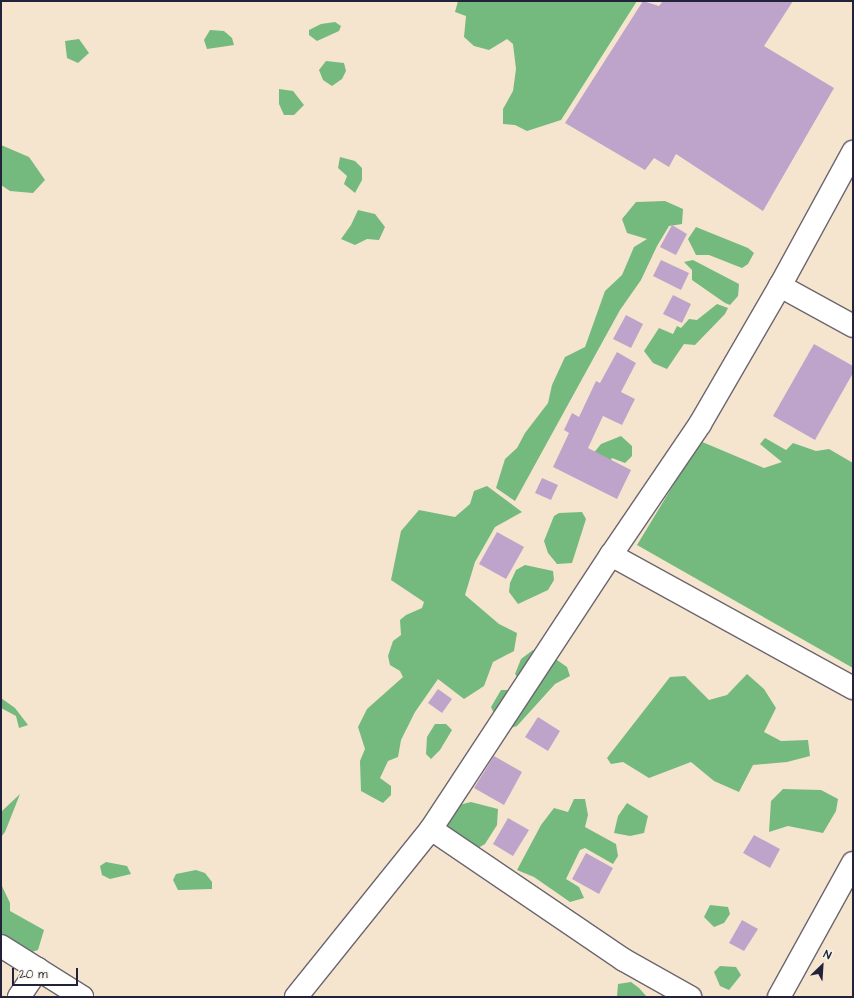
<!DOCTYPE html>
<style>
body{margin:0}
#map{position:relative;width:854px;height:998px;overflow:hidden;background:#f5e5ce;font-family:"Architects Daughter",sans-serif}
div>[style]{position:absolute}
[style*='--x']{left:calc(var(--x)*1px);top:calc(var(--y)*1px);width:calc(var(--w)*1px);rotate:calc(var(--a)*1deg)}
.forest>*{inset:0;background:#74b97e}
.building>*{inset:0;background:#bea4cb}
.roads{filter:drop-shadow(1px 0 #6c666e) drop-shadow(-1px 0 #6c666e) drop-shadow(0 1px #6c666e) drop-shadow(0 -1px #6c666e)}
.minor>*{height:22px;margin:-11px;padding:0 11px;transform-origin:11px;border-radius:11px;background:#fff}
span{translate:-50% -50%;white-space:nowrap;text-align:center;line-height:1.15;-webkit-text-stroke:4px #f7f3e8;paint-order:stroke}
.frame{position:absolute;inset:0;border:2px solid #22223b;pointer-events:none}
.north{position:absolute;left:802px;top:946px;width:40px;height:40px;-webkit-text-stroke:3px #f7f3e8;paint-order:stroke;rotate:25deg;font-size:11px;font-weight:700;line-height:16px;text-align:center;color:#22223b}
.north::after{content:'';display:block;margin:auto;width:14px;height:18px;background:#22223b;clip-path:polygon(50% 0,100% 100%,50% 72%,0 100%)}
.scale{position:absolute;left:12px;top:968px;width:66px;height:18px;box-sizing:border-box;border:2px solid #22223b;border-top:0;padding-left:5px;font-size:12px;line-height:14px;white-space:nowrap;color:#22223b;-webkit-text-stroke:3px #f7f3e8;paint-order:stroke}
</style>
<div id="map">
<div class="forest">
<i style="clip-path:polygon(458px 1px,637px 1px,561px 120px,527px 131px,515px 125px,503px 124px,503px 109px,513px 91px,516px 69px,513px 44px,507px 39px,489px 50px,474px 46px,464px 37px,466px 16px,455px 12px)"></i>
<i style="clip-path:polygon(335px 22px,341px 26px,339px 31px,317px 41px,309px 35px,309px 30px,321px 24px)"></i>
<i style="clip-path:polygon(210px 30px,224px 31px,232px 38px,234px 45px,207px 49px,204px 40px)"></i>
<i style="clip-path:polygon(79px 39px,89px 53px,78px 63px,67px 58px,65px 41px)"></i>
<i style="clip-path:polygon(326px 61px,344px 63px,346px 71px,342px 79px,332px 86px,323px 80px,319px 70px)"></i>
<i style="clip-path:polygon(279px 89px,293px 91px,304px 105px,294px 115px,284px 115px,279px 104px)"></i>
<i style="clip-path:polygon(1px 145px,29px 157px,45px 180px,33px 193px,10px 191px,1px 185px)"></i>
<i style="clip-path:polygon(340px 157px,355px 161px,362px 168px,362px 180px,355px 193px,344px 184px,347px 176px,338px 168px)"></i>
<i style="clip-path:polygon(665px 201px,683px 209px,682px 224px,669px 226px,657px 246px,641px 280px,620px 310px,515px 501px,496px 488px,505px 459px,517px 448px,525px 433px,548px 403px,552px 385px,565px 357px,585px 347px,605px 291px,622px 275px,634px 247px,647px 239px,627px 233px,622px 219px,636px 202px)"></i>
<i style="clip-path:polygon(358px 210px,375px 214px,385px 227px,379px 240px,367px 239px,355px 245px,341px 239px,351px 225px)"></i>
<i style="clip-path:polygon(696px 227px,748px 248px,754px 253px,748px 264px,742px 268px,709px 255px,696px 255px,688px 239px)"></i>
<i style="clip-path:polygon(693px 260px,739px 284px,738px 296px,730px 305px,725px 303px,692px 280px,692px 270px,684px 262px)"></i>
<i style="clip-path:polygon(717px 304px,728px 308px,725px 314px,695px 345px,684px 344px,667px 369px,653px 363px,644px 351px,659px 328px,673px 334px,677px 326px,681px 328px,689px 319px,697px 320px)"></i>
<i style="clip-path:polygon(621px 436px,632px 446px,632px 456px,625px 463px,612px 458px,602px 476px,592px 455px,601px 444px)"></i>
<i style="clip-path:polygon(765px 438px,786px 450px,793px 443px,816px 451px,829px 449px,853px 463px,853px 668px,637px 545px,700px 441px,764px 468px,782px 462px,760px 444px)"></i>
<i style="clip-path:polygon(487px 486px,522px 512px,495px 527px,475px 562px,465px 595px,499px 624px,517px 633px,514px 651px,493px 662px,484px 686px,464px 699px,438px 679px,415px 712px,401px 740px,398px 757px,388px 761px,380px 778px,391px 786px,391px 795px,383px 803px,361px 791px,360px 761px,365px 749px,358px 727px,367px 709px,403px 677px,400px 671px,390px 665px,388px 656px,393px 641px,401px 635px,400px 620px,406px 615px,422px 608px,424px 602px,391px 580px,401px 531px,419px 510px,455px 517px,470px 504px,474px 491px)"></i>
<i style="clip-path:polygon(582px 512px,586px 519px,572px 563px,557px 564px,548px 553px,544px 541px,554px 516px,559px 513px)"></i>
<i style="clip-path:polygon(525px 565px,553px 571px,554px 580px,548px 590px,518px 604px,509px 592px,510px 583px,516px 570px)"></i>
<i style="clip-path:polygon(533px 650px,557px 660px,567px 667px,570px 676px,555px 684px,517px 726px,502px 731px,491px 707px,501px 690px,515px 690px,524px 685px,515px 674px,521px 659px)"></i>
<i style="clip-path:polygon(747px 674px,764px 689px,776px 708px,764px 732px,781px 741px,808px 740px,810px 756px,787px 762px,753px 765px,739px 792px,714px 781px,691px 762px,649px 778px,623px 762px,611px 764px,607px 758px,670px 677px,685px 676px,709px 700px,727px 695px)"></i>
<i style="clip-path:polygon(1px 698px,15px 708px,28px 725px,19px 728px,16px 716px,1px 708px)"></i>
<i style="clip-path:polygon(435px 724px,446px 724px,452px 730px,440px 750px,431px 759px,426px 754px,427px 737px)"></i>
<i style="clip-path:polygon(783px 789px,821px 790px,838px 799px,836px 811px,823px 833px,788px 826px,769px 832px,771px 801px)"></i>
<i style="clip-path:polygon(20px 794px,5px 832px,1px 837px,1px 812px)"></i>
<i style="clip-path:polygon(574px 799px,585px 799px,588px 815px,585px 827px,616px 844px,618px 856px,613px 864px,585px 848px,580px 850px,566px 879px,579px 887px,584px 898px,570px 902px,534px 877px,517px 870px,541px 825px,554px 808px,568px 812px)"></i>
<i style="clip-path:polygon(471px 802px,498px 809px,497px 825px,485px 844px,478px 848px,447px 828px,445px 813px,451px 807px)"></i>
<i style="clip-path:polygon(627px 803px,648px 816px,644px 833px,630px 836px,614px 833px,618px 816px)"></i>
<i style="clip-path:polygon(106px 862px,127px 866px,131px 874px,110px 879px,102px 875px,100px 866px)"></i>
<i style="clip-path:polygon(196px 870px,205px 873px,212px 882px,212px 889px,178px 890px,173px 880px,176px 874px)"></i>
<i style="clip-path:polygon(1px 884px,10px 903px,10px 911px,44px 930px,38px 950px,29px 953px,1px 934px)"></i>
<i style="clip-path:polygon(710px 905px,728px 907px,730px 914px,724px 923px,714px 927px,704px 917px)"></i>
<i style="clip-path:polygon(720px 966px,736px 967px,741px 975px,729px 990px,720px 986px,714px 972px)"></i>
<i style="clip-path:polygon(631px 982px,639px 988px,647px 997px,617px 997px,618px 984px)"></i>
</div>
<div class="building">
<i style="clip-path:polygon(643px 1px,659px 6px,663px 1px,793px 1px,764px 46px,834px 88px,763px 211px,676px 154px,669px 167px,654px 158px,645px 170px,565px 123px)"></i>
<i style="clip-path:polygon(672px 225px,687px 234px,676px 255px,660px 247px)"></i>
<i style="clip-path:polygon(661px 260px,689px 273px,681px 290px,653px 276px)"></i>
<i style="clip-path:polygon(673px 295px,691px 304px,682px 323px,663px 314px)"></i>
<i style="clip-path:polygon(626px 315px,643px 324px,631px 348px,613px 339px)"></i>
<i style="clip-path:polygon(814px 344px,853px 366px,853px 373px,815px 440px,773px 416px)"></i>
<i style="clip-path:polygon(617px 352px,636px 363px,621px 392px,635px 399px,622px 425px,603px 416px,588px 448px,631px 470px,617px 499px,553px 467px,569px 433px,564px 430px,572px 413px,579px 417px,596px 381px,600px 383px)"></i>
<i style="clip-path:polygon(542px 478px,558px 485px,551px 500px,535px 493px)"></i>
<i style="clip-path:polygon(497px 532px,524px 547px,506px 579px,479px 564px)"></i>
<i style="clip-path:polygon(438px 689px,452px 699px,442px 713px,428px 703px)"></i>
<i style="clip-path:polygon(538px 717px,560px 731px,548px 751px,525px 737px)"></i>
<i style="clip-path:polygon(494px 756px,522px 772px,504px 805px,474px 788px)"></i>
<i style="clip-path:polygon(508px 818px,529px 830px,513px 856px,493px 844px)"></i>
<i style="clip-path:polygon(754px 835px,780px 849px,770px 868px,743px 853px)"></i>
<i style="clip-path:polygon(586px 853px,613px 868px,599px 894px,572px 879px)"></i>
<i style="clip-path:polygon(742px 920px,758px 929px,744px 951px,729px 943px)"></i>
</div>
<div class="roads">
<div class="minor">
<i style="--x:780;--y:286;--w:83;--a:28.7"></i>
<i style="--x:611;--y:555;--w:276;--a:28.8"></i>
<i style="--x:431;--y:829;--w:233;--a:34.2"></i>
<i style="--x:624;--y:960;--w:76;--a:29.3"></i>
<i style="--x:1;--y:946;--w:96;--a:32.2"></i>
<i style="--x:19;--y:997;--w:34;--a:-56"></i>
<i style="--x:296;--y:997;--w:216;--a:-51.2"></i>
<i style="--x:431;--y:829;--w:328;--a:-56.7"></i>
<i style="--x:611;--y:555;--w:158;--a:-55.8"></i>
<i style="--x:700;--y:424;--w:160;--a:-59.9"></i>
<i style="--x:780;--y:286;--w:153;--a:-61.4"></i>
<i style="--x:779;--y:997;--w:153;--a:-61.1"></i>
</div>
</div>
<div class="frame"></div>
<div class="north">N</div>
<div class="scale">20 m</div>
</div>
